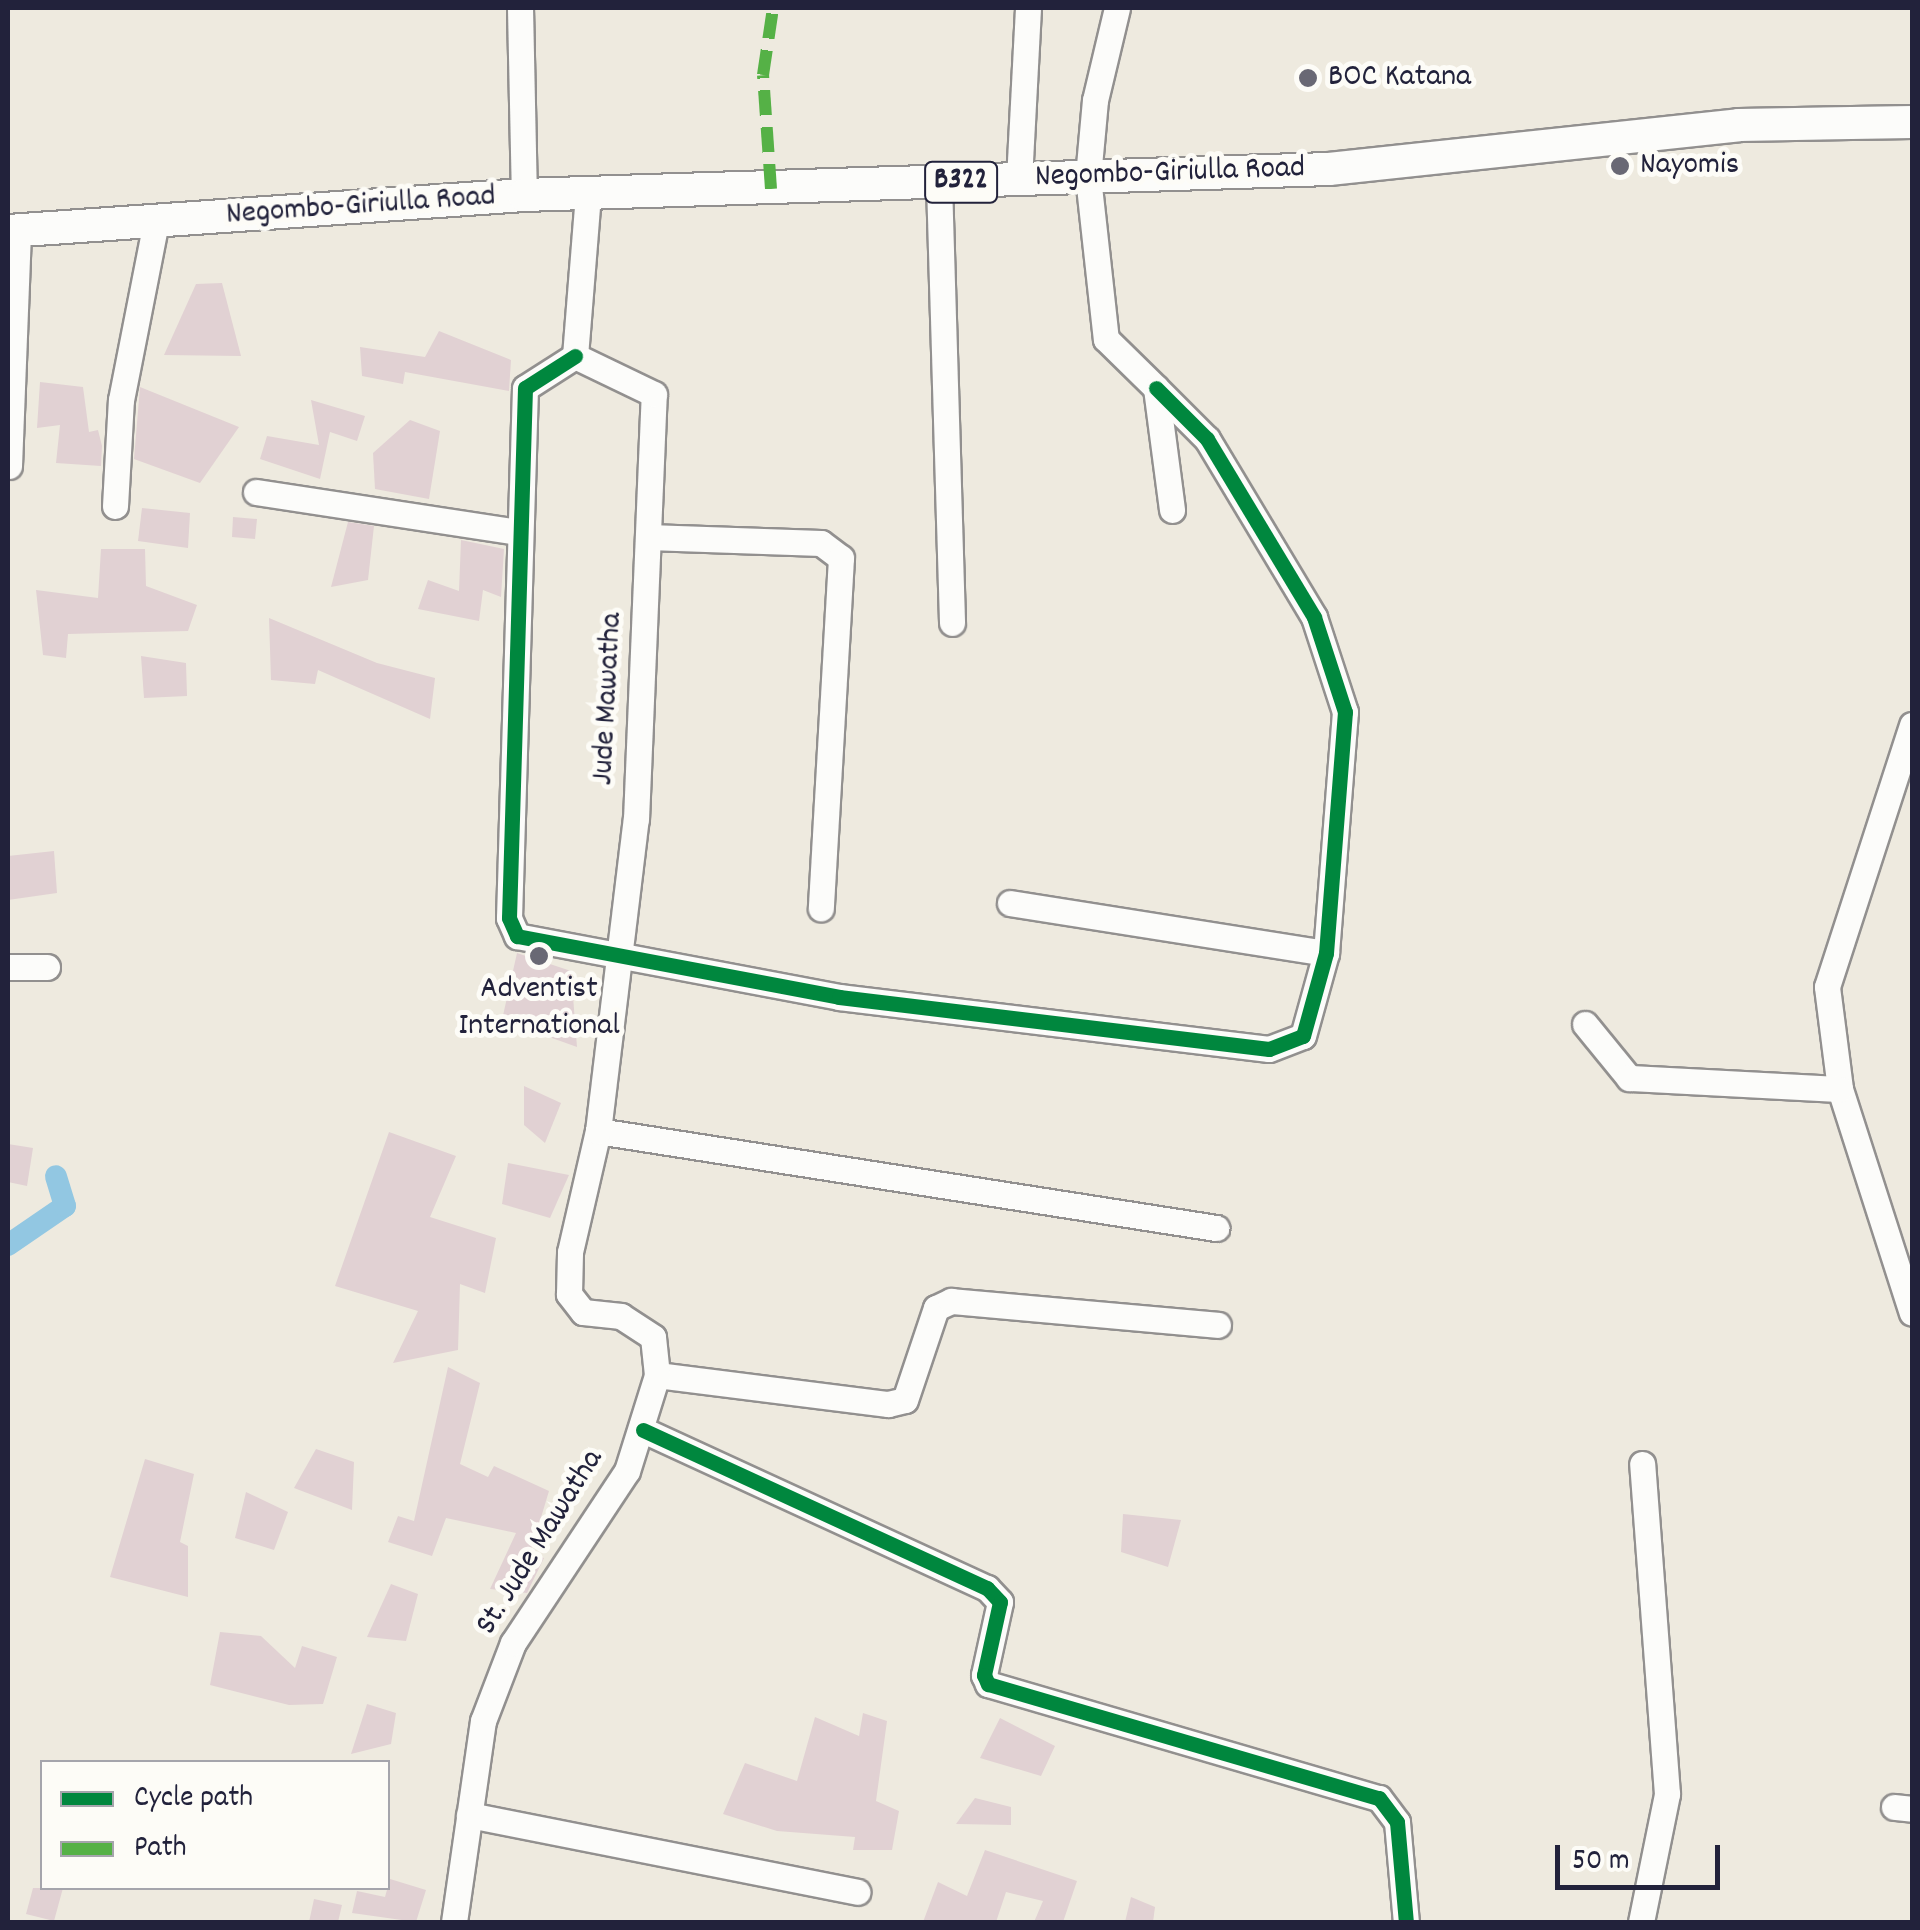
<!DOCTYPE html>
<style>
body{margin:0}
#map{position:relative;width:1920px;height:1930px;overflow:hidden;background:#eeeadf;font-family:Dekko,sans-serif}
div>[style]{position:absolute}
[style*='--x']{left:calc(var(--x)*1px);top:calc(var(--y)*1px);width:calc(var(--w)*1px);rotate:calc(var(--a)*1deg)}
.canal>*{height:22px;margin:-11px;padding:0 11px;transform-origin:11px;border-radius:11px;background:#92c7e2}
.building>*{inset:0;background:#e1d1d3}
.roads{filter:drop-shadow(2px 0 #92908f) drop-shadow(-2px 0 #92908f) drop-shadow(0 2px #92908f) drop-shadow(0 -2px #92908f)}
.minor>*{height:25px;margin:-12.5px;padding:0 12.5px;transform-origin:12.5px;border-radius:12.5px;background:#fcfcfa}
.major>*{height:32px;margin:-16px;padding:0 16px;transform-origin:16px;border-radius:16px;background:#fcfcfa}
.quiet>*{height:12px;margin-top:-6px;transform-origin:0;background:repeating-linear-gradient(90deg,#55b146 0 25px,transparent 0 37px)}
.cycleway>*{height:15px;margin:-7.5px;padding:0 7.5px;transform-origin:7.5px;border-radius:7.5px;background:#00873e}
.dots>*{width:28px;height:28px;translate:-50% -50%;box-sizing:border-box;border:5px solid #fdfcf7;border-radius:50%}
span{translate:-50% -50%;white-space:nowrap;text-align:center;line-height:1.15;-webkit-text-stroke:10px #fdfcf7;paint-order:stroke}
.shield-label span{padding:2px 8px;background:#fdfcf7;border:2px solid;border-radius:8px;-webkit-text-stroke-width:0}
.shield-label{font-size:30px;color:#22223b;font-weight:700}
.poi-label{font-size:32px;color:#22223b}
.left{translate:0 -50%;text-align:left}
.street-label{font-size:32px;color:#22223b}
.frame{position:absolute;inset:0;border:10px solid #22223b;pointer-events:none}
.legend{position:absolute;left:40px;top:1760px;width:350px;height:130px;box-sizing:border-box;background:#fdfcf7;border:2px solid #a5a5ac;margin:0;padding:12px 18px;list-style:none;font-size:30px;color:#22223b}
.legend li{display:flex;align-items:center;gap:20px;height:50px}
.legend b{width:50px;border:2px solid #a5a5ac}
.scale{position:absolute;left:1555px;top:1845px;width:165px;height:45px;box-sizing:border-box;border:5px solid #22223b;border-top:0;padding-left:12px;font-size:30px;line-height:35px;white-space:nowrap;color:#22223b;-webkit-text-stroke:8px #fdfcf7;paint-order:stroke}
</style>
<div id="map">
<div class="canal">
<i style="--x:8;--y:1245;--w:69;--a:-34.4"></i>
<i style="--x:65;--y:1206;--w:31;--a:-107"></i>
</div>
<div class="building">
<i style="clip-path:polygon(222px 283px,241px 356px,164px 355px,196px 284px)"></i>
<i style="clip-path:polygon(439px 331px,511px 360px,509px 391px,405px 372px,403px 384px,362px 376px,360px 347px,425px 357px)"></i>
<i style="clip-path:polygon(40px 382px,83px 387px,89px 432px,98px 430px,102px 446px,101px 466px,56px 463px,60px 425px,37px 428px)"></i>
<i style="clip-path:polygon(140px 387px,239px 427px,200px 483px,134px 459px)"></i>
<i style="clip-path:polygon(311px 400px,365px 416px,357px 441px,330px 432px,320px 479px,260px 459px,267px 436px,319px 445px)"></i>
<i style="clip-path:polygon(410px 420px,440px 431px,429px 499px,375px 489px,373px 453px)"></i>
<i style="clip-path:polygon(142px 508px,190px 513px,188px 548px,138px 541px)"></i>
<i style="clip-path:polygon(233px 517px,257px 519px,255px 539px,232px 537px)"></i>
<i style="clip-path:polygon(348px 522px,374px 526px,368px 580px,331px 587px)"></i>
<i style="clip-path:polygon(461px 540px,504px 549px,501px 597px,483px 590px,479px 621px,418px 609px,428px 580px,459px 591px)"></i>
<i style="clip-path:polygon(101px 549px,145px 549px,146px 586px,197px 605px,188px 631px,68px 634px,66px 658px,43px 655px,36px 590px,98px 598px)"></i>
<i style="clip-path:polygon(269px 618px,377px 663px,435px 678px,430px 719px,318px 670px,315px 684px,271px 680px)"></i>
<i style="clip-path:polygon(141px 656px,186px 663px,187px 696px,144px 698px)"></i>
<i style="clip-path:polygon(54px 851px,57px 893px,8px 900px,8px 856px)"></i>
<i style="clip-path:polygon(517px 953px,571px 971px,577px 1047px,502px 1020px)"></i>
<i style="clip-path:polygon(524px 1086px,561px 1103px,545px 1143px,524px 1125px)"></i>
<i style="clip-path:polygon(389px 1132px,456px 1156px,430px 1217px,496px 1238px,485px 1293px,460px 1284px,458px 1350px,393px 1363px,418px 1311px,335px 1286px)"></i>
<i style="clip-path:polygon(8px 1144px,33px 1148px,27px 1186px,8px 1182px)"></i>
<i style="clip-path:polygon(508px 1163px,569px 1175px,550px 1218px,502px 1204px)"></i>
<i style="clip-path:polygon(448px 1367px,480px 1383px,460px 1464px,488px 1477px,494px 1466px,549px 1491px,530px 1554px,544px 1558px,527px 1593px,490px 1589px,516px 1533px,446px 1518px,432px 1556px,388px 1542px,398px 1516px,414px 1521px)"></i>
<i style="clip-path:polygon(316px 1449px,354px 1462px,352px 1510px,294px 1488px)"></i>
<i style="clip-path:polygon(145px 1459px,194px 1474px,180px 1542px,188px 1546px,188px 1597px,110px 1577px)"></i>
<i style="clip-path:polygon(246px 1492px,288px 1512px,274px 1550px,235px 1538px)"></i>
<i style="clip-path:polygon(1123px 1514px,1181px 1520px,1168px 1567px,1121px 1552px)"></i>
<i style="clip-path:polygon(391px 1584px,418px 1594px,406px 1641px,367px 1637px)"></i>
<i style="clip-path:polygon(220px 1632px,261px 1636px,295px 1668px,302px 1646px,337px 1657px,323px 1704px,289px 1705px,210px 1685px)"></i>
<i style="clip-path:polygon(367px 1704px,396px 1713px,391px 1744px,351px 1754px)"></i>
<i style="clip-path:polygon(863px 1713px,887px 1721px,876px 1801px,899px 1811px,892px 1850px,853px 1850px,855px 1837px,777px 1831px,723px 1814px,745px 1763px,797px 1781px,815px 1717px,859px 1736px)"></i>
<i style="clip-path:polygon(1000px 1718px,1055px 1746px,1041px 1776px,980px 1758px)"></i>
<i style="clip-path:polygon(975px 1798px,1011px 1807px,1011px 1825px,956px 1824px)"></i>
<i style="clip-path:polygon(985px 1850px,1077px 1881px,1063px 1922px,1034px 1922px,1043px 1901px,1006px 1892px,996px 1922px,923px 1922px,938px 1882px,967px 1896px)"></i>
<i style="clip-path:polygon(390px 1879px,426px 1890px,416px 1922px,352px 1913px,357px 1891px,385px 1897px)"></i>
<i style="clip-path:polygon(33px 1888px,63px 1888px,54px 1921px,26px 1914px)"></i>
<i style="clip-path:polygon(1131px 1897px,1155px 1907px,1153px 1922px,1125px 1922px)"></i>
<i style="clip-path:polygon(314px 1899px,342px 1905px,338px 1922px,309px 1922px)"></i>
</div>
<div class="roads">
<div class="minor">
<i style="--x:520;--y:8;--w:187;--a:88.8"></i>
<i style="--x:1117;--y:8;--w:95;--a:103.4"></i>
<i style="--x:1095;--y:100;--w:77;--a:95.2"></i>
<i style="--x:1088;--y:177;--w:163;--a:83.7"></i>
<i style="--x:1106;--y:339;--w:70;--a:44.4"></i>
<i style="--x:1156;--y:388;--w:123;--a:82.5"></i>
<i style="--x:1019;--y:180;--w:172;--a:-87"></i>
<i style="--x:939;--y:183;--w:440;--a:88.3"></i>
<i style="--x:575;--y:356;--w:59;--a:147.4"></i>
<i style="--x:525;--y:388;--w:530;--a:91.73"></i>
<i style="--x:509;--y:918;--w:20;--a:66"></i>
<i style="--x:517;--y:936;--w:328;--a:10.7"></i>
<i style="--x:839;--y:997;--w:433;--a:6.9"></i>
<i style="--x:1269;--y:1049;--w:36;--a:-21"></i>
<i style="--x:1303;--y:1036;--w:86;--a:-74.5"></i>
<i style="--x:1326;--y:953;--w:242;--a:-85.5"></i>
<i style="--x:1345;--y:712;--w:100;--a:-108.1"></i>
<i style="--x:1314;--y:617;--w:208;--a:-121"></i>
<i style="--x:1207;--y:439;--w:72;--a:-135"></i>
<i style="--x:9;--y:466;--w:236;--a:-87.8"></i>
<i style="--x:256;--y:492;--w:265;--a:8.7"></i>
<i style="--x:115;--y:506;--w:106;--a:-86.8"></i>
<i style="--x:121;--y:400;--w:181;--a:-78.9"></i>
<i style="--x:648;--y:537;--w:173;--a:2"></i>
<i style="--x:821;--y:543;--w:25;--a:37"></i>
<i style="--x:841;--y:558;--w:351;--a:93.3"></i>
<i style="--x:1912;--y:725;--w:275;--a:108"></i>
<i style="--x:1827;--y:987;--w:103;--a:82.7"></i>
<i style="--x:1840;--y:1089;--w:235;--a:72.2"></i>
<i style="--x:1010;--y:903;--w:320;--a:9"></i>
<i style="--x:8;--y:967;--w:39;--a:0"></i>
<i style="--x:1585;--y:1024;--w:70;--a:50.8"></i>
<i style="--x:1629;--y:1078;--w:211;--a:3"></i>
<i style="--x:598;--y:1131;--w:626;--a:8.92"></i>
<i style="--x:657;--y:1375;--w:233;--a:7.2"></i>
<i style="--x:888;--y:1404;--w:17;--a:-13"></i>
<i style="--x:905;--y:1400;--w:97;--a:-71.4"></i>
<i style="--x:936;--y:1308;--w:17;--a:-25"></i>
<i style="--x:951;--y:1301;--w:268;--a:5.1"></i>
<i style="--x:643;--y:1430;--w:379;--a:24.7"></i>
<i style="--x:987;--y:1588;--w:19;--a:47"></i>
<i style="--x:1000;--y:1602;--w:75;--a:102.4"></i>
<i style="--x:984;--y:1675;--w:10;--a:66"></i>
<i style="--x:988;--y:1684;--w:407;--a:16.3"></i>
<i style="--x:1379;--y:1798;--w:30;--a:53"></i>
<i style="--x:1397;--y:1822;--w:100;--a:84.9"></i>
<i style="--x:1894;--y:1807;--w:18;--a:6"></i>
<i style="--x:469;--y:1815;--w:396;--a:11.2"></i>
<i style="--x:454;--y:1922;--w:203;--a:-81.8"></i>
<i style="--x:483;--y:1721;--w:84;--a:-69"></i>
<i style="--x:513;--y:1643;--w:206;--a:-56.5"></i>
<i style="--x:627;--y:1471;--w:101;--a:-72.6"></i>
<i style="--x:657;--y:1375;--w:38;--a:-96"></i>
<i style="--x:653;--y:1337;--w:38;--a:-147"></i>
<i style="--x:621;--y:1316;--w:38;--a:-174"></i>
<i style="--x:583;--y:1312;--w:23;--a:-128"></i>
<i style="--x:569;--y:1294;--w:42;--a:-88.6"></i>
<i style="--x:570;--y:1252;--w:124;--a:-77"></i>
<i style="--x:598;--y:1131;--w:314;--a:-83.1"></i>
<i style="--x:636;--y:819;--w:425;--a:-87.6"></i>
<i style="--x:654;--y:394;--w:88;--a:-154.3"></i>
<i style="--x:575;--y:356;--w:162;--a:-85.4"></i>
<i style="--x:1641;--y:1922;--w:131;--a:-78.5"></i>
<i style="--x:1667;--y:1794;--w:331;--a:-94.3"></i>
</div>
<div class="major">
<i style="--x:8;--y:231;--w:517;--a:-3.99"></i>
<i style="--x:524;--y:195;--w:805;--a:-1.85"></i>
<i style="--x:1329;--y:169;--w:412;--a:-6.1"></i>
<i style="--x:1739;--y:125;--w:173;--a:-1"></i>
</div>
</div>
<div class="quiet">
<i style="--x:771;--y:189;--w:114;--a:-94"></i>
<i style="--x:763;--y:75;--w:68;--a:-81.5"></i>
</div>
<div class="cycleway">
<i style="--x:575;--y:356;--w:59;--a:147.4"></i>
<i style="--x:525;--y:388;--w:530;--a:91.73"></i>
<i style="--x:509;--y:918;--w:20;--a:66"></i>
<i style="--x:517;--y:936;--w:328;--a:10.7"></i>
<i style="--x:839;--y:997;--w:433;--a:6.9"></i>
<i style="--x:1269;--y:1049;--w:36;--a:-21"></i>
<i style="--x:1303;--y:1036;--w:86;--a:-74.5"></i>
<i style="--x:1326;--y:953;--w:242;--a:-85.5"></i>
<i style="--x:1345;--y:712;--w:100;--a:-108.1"></i>
<i style="--x:1314;--y:617;--w:208;--a:-121"></i>
<i style="--x:1207;--y:439;--w:72;--a:-135"></i>
<i style="--x:643;--y:1430;--w:379;--a:24.7"></i>
<i style="--x:987;--y:1588;--w:19;--a:47"></i>
<i style="--x:1000;--y:1602;--w:75;--a:102.4"></i>
<i style="--x:984;--y:1675;--w:10;--a:66"></i>
<i style="--x:988;--y:1684;--w:407;--a:16.3"></i>
<i style="--x:1379;--y:1798;--w:30;--a:53"></i>
<i style="--x:1397;--y:1822;--w:100;--a:84.9"></i>
</div>
<div class="dots">
<i style="left:1308px;top:78px;background:#696874"></i>
<i style="left:1620px;top:166px;background:#696874"></i>
<i style="left:539px;top:956px;background:#696874"></i>
</div>
<div class="shield-label">
<span style="left:961px;top:182px">B322</span>
</div>
<div class="poi-label">
<span class="left" style="left:1328px;top:78px">BOC Katana</span>
<span class="left" style="left:1640px;top:166px">Nayomis</span>
<span style="left:539px;top:1009px">Adventist<br>International</span>
</div>
<div class="street-label">
<span style="left:1170px;top:174px;rotate:-2deg">Negombo-Giriulla Road</span>
<span style="left:361px;top:207px;rotate:-4deg">Negombo-Giriulla Road</span>
<span style="left:609px;top:699px;rotate:-87deg">Jude Mawatha</span>
<span style="left:541px;top:1543px;rotate:-58deg">St. Jude Mawatha</span>
</div>
<div class="frame"></div>
<ul class="legend">
<li><b style="height:12px;background:#00873e"></b>Cycle path</li>
<li><b style="height:12px;background:#55b146"></b>Path</li>
</ul>
<div class="scale">50 m</div>
</div>
